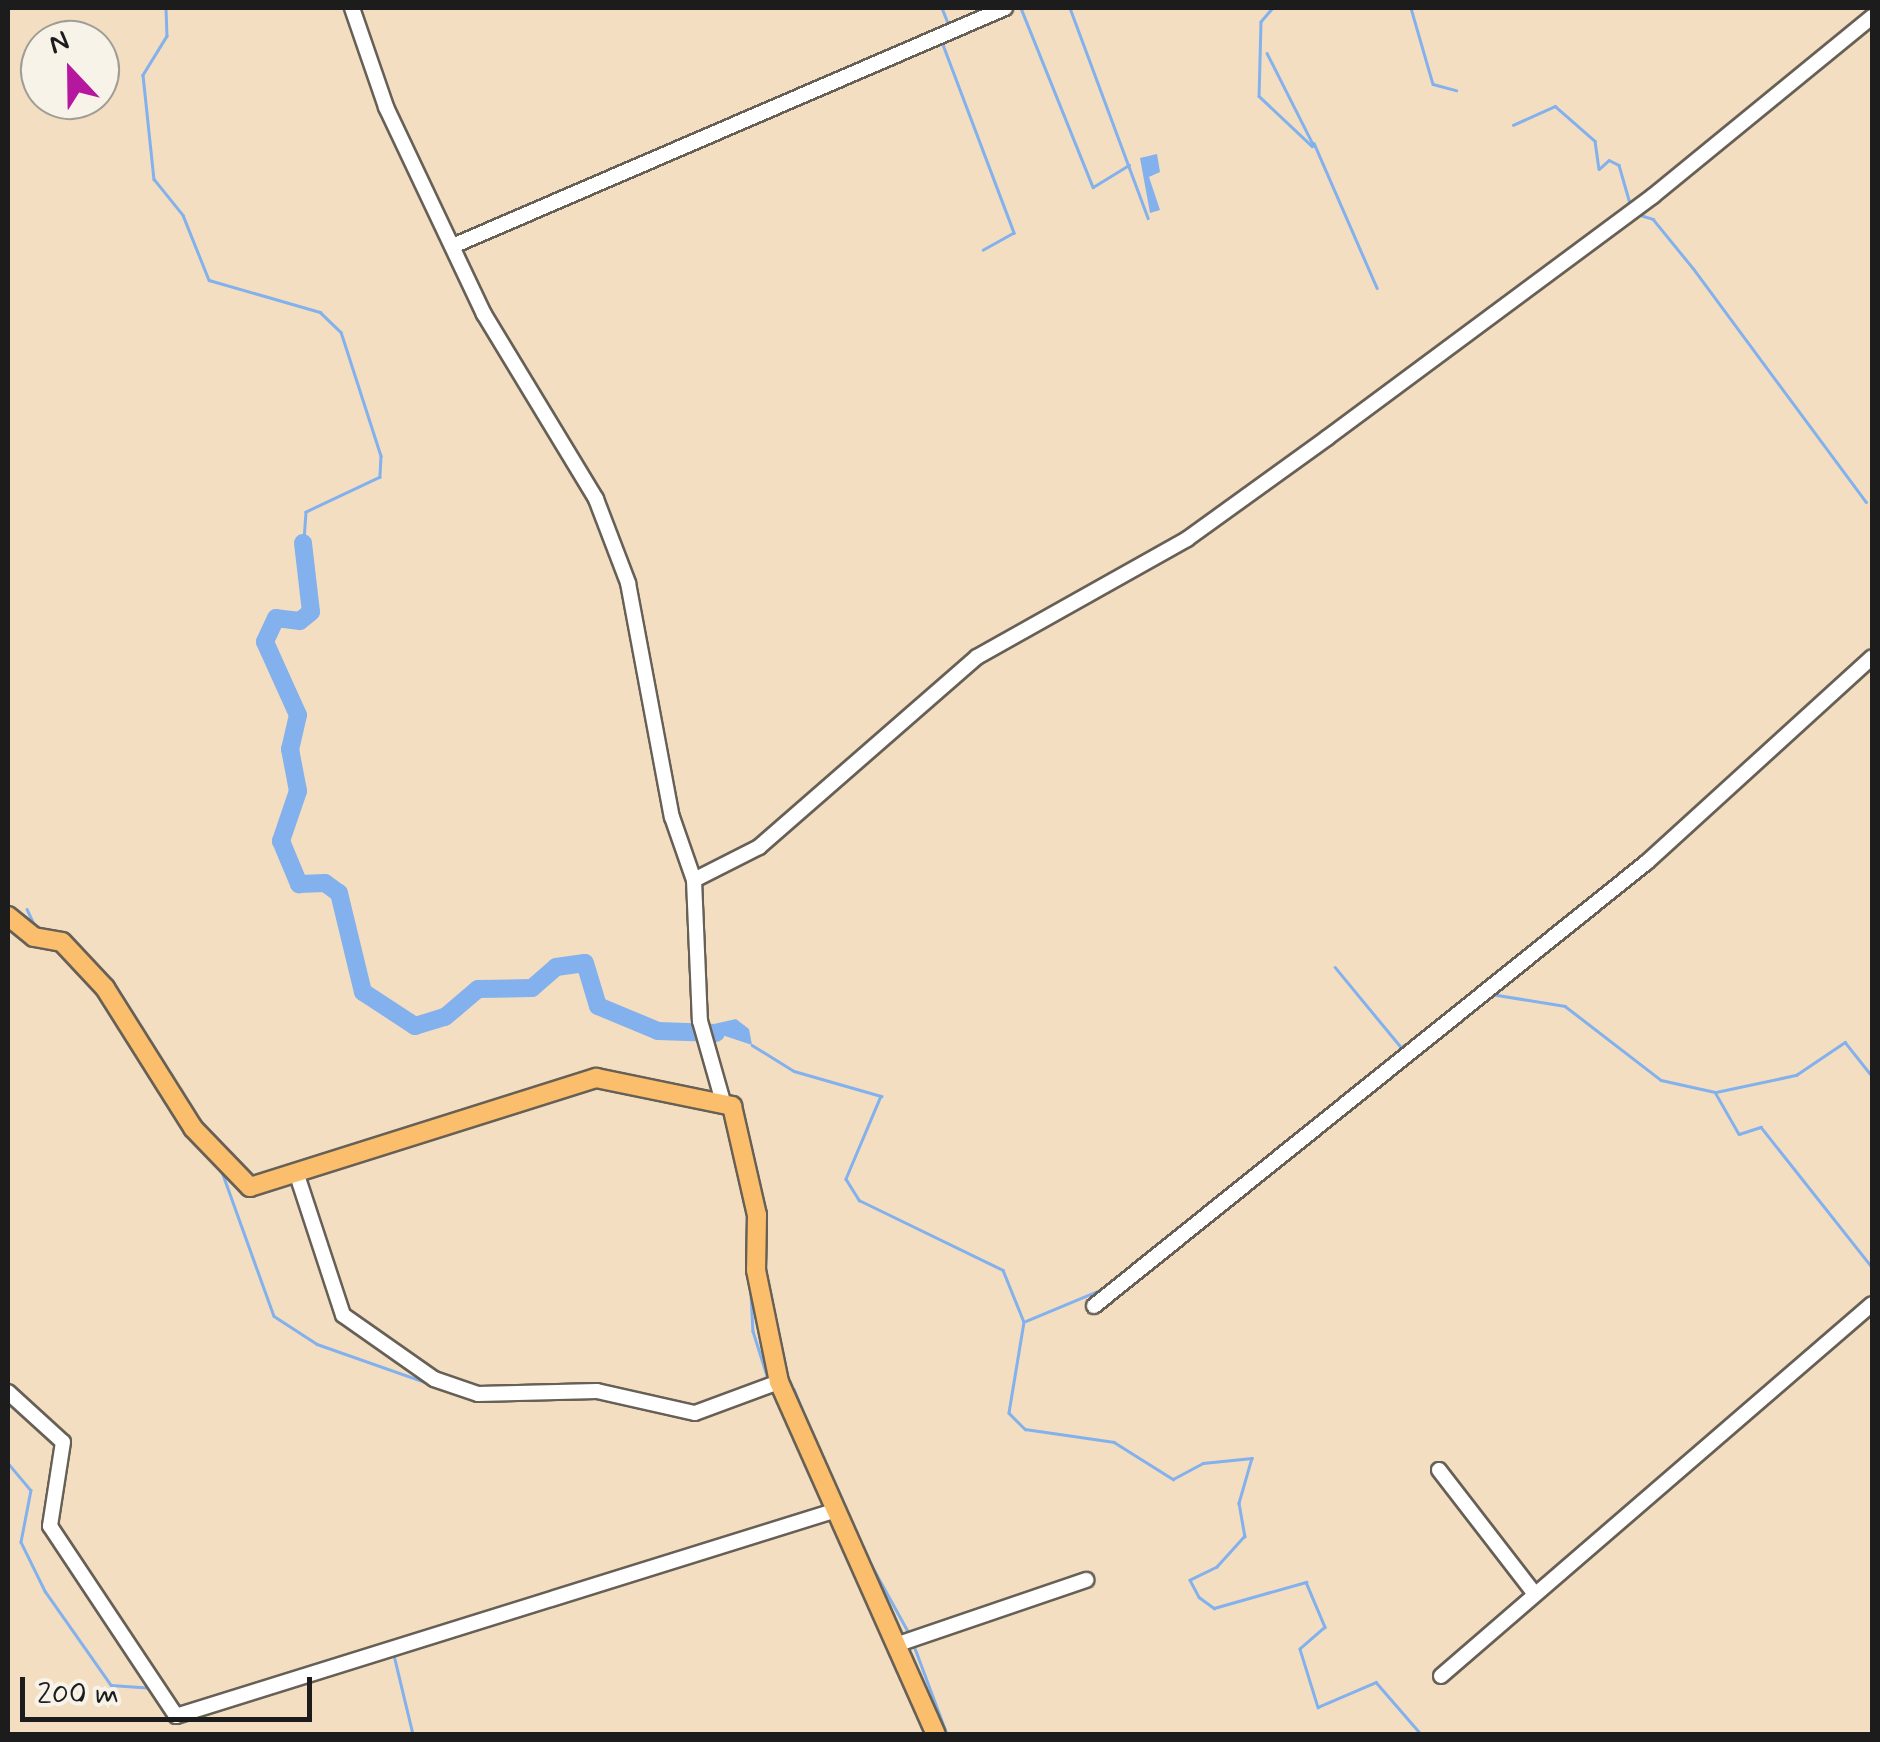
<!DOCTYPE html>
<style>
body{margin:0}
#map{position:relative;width:1880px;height:1742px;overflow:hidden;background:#f3dec1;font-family:Mynerve,sans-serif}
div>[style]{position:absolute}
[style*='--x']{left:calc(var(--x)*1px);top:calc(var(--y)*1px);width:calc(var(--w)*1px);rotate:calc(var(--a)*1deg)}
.water>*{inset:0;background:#82b1ed}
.stream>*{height:2.5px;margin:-1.25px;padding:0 1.25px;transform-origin:1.25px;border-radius:1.25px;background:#82b1ed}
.river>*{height:18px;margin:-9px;padding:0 9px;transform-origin:9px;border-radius:9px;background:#82b1ed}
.roads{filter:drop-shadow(2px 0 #676056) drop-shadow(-2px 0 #676056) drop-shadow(0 2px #676056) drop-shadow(0 -2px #676056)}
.minor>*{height:14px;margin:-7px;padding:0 7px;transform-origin:7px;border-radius:7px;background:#fff}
.major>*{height:18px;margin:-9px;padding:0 9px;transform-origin:9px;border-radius:9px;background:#fabe6d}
span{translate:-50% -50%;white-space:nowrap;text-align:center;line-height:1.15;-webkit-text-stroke:8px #f7f3e8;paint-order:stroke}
.frame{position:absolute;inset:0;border:10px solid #1c1c1c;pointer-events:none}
.north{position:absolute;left:20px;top:20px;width:100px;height:100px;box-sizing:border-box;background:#f7f3e8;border:2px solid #9f9d96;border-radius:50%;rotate:338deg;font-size:28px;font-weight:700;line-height:40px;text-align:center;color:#1c1c1c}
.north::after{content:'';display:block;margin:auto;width:35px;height:45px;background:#b5179e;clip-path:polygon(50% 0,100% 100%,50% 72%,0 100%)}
.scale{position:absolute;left:20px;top:1677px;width:292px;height:45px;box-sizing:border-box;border:5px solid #1c1c1c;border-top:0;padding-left:12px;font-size:30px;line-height:35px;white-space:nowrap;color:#1c1c1c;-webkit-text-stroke:8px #f7f3e8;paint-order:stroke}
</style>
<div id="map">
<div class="water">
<i style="clip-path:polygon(1157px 154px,1160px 172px,1149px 177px,1160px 210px,1150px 213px,1140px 158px)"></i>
<i style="clip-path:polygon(736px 1019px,749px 1029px,752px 1045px,716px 1033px,714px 1024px)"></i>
</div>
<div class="stream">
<i style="--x:166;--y:8;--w:28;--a:88"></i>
<i style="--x:167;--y:36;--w:46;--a:121.6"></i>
<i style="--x:143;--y:75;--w:105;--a:84"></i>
<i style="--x:154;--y:179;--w:46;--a:51.1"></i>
<i style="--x:183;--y:215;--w:70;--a:68.2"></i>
<i style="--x:209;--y:280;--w:116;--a:16.1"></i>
<i style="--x:320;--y:312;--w:29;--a:44"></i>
<i style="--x:341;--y:332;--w:130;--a:72.1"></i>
<i style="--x:381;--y:456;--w:21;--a:93"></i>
<i style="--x:380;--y:477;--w:82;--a:154.7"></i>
<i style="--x:306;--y:512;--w:26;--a:94"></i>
<i style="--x:942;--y:8;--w:18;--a:68"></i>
<i style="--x:1021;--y:8;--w:193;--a:68.1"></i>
<i style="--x:1093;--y:187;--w:42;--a:-31.4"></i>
<i style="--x:1070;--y:8;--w:224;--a:69.6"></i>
<i style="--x:1273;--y:8;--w:18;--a:131"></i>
<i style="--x:1261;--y:22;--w:74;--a:91.5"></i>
<i style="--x:1259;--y:96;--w:73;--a:43.3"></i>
<i style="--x:1411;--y:8;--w:79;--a:73.9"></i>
<i style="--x:1433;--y:84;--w:24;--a:15"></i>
<i style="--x:942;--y:42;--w:204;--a:69.3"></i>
<i style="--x:1014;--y:233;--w:35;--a:151"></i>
<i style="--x:1267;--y:53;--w:102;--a:63.2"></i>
<i style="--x:1513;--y:125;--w:46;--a:-24.3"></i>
<i style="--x:1555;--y:106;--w:53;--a:41.2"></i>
<i style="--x:1595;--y:141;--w:28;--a:82"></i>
<i style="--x:1599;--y:169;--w:13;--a:-42"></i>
<i style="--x:1609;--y:160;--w:11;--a:27"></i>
<i style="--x:1619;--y:165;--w:40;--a:74"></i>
<i style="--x:1314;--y:143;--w:158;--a:66.5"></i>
<i style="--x:1637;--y:214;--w:17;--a:17"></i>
<i style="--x:1653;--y:219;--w:63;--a:50.8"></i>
<i style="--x:1693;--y:268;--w:291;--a:53.5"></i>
<i style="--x:1872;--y:479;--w:24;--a:90"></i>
<i style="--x:27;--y:909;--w:19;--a:65"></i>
<i style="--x:1335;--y:967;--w:104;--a:50.5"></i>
<i style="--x:1401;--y:1047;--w:44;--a:-31.9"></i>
<i style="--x:1491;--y:994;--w:75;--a:9.2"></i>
<i style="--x:1565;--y:1006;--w:121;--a:37.6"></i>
<i style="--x:1661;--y:1080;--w:55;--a:12.5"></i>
<i style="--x:1715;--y:1092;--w:48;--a:60.3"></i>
<i style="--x:1739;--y:1134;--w:23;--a:-18"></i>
<i style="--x:1761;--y:1127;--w:179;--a:51.6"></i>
<i style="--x:752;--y:1045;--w:49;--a:31.8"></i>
<i style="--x:794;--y:1071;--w:91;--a:16"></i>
<i style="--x:881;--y:1096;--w:90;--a:112.9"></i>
<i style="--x:846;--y:1179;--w:25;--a:58"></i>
<i style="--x:859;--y:1200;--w:160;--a:25.9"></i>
<i style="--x:1003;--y:1270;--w:56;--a:68"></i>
<i style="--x:1024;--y:1322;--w:92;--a:99.4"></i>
<i style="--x:1009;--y:1413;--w:23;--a:45"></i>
<i style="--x:1025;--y:1429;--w:90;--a:8.3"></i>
<i style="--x:1114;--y:1442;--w:70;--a:32.1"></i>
<i style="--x:1173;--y:1479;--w:34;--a:-28"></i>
<i style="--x:1203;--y:1463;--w:49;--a:-5.8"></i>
<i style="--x:1252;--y:1458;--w:47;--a:106.1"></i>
<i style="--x:1239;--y:1503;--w:34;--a:80"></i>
<i style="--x:1245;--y:1536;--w:42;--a:132.1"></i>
<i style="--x:1217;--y:1567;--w:30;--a:154"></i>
<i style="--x:1190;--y:1580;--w:19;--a:62"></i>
<i style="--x:1199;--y:1597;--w:19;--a:36"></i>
<i style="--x:1214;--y:1608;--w:96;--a:-15.8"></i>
<i style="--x:1306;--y:1582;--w:49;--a:67.1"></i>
<i style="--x:1325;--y:1627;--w:33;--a:139"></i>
<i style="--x:1300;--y:1649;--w:61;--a:72.8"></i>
<i style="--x:1318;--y:1707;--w:63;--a:-23.3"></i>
<i style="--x:1376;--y:1682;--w:69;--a:49.1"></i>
<i style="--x:1380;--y:1067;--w:14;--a:-36"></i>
<i style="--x:1716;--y:1092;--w:82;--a:-12"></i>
<i style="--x:1796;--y:1075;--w:59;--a:-34"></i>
<i style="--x:1845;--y:1042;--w:43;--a:51.5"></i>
<i style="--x:1294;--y:1136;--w:52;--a:-38"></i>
<i style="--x:221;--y:1169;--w:156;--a:70.2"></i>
<i style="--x:274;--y:1316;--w:51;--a:33.1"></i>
<i style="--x:317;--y:1344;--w:165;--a:19.4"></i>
<i style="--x:747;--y:1218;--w:113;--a:87"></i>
<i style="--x:753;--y:1331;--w:50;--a:72.6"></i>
<i style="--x:1026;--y:1321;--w:86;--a:-22.7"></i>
<i style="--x:794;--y:1389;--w:53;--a:68.8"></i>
<i style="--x:8;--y:1463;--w:35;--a:50"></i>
<i style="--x:31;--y:1490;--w:53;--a:100.9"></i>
<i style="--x:21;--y:1542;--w:55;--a:63.9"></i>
<i style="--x:45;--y:1591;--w:115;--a:54.9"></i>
<i style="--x:111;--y:1685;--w:39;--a:4"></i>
<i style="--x:866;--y:1555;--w:91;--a:61.2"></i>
<i style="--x:913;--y:1643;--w:97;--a:69.5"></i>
<i style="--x:394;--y:1655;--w:81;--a:76.5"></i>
<i style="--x:237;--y:1704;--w:37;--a:-17"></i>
</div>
<div class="river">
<i style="--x:303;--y:543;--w:69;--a:83.4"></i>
<i style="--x:311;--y:612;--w:14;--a:141"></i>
<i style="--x:300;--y:621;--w:24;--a:-173"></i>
<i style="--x:276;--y:618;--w:26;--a:115"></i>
<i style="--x:265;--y:642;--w:80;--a:65.7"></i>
<i style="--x:298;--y:715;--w:35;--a:103"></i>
<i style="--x:290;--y:749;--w:43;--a:79.2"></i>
<i style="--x:298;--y:791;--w:53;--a:108.8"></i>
<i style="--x:281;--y:841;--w:47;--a:67.3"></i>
<i style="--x:299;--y:884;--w:26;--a:-2"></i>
<i style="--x:325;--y:883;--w:17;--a:36"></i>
<i style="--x:339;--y:893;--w:102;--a:76.4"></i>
<i style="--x:363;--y:992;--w:62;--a:33.2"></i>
<i style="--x:415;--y:1026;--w:31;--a:-17"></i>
<i style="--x:445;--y:1017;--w:43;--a:-40.3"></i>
<i style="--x:478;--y:989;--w:54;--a:-1.1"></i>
<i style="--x:532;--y:988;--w:32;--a:-41"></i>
<i style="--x:556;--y:967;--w:29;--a:-8"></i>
<i style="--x:585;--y:963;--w:45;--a:73.2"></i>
<i style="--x:598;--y:1006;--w:65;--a:22.6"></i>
<i style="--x:658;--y:1031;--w:58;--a:2"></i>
</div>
<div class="roads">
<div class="minor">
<i style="--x:352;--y:8;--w:105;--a:71"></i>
<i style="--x:386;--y:107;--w:229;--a:64.7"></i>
<i style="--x:484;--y:314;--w:216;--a:58.8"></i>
<i style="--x:596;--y:499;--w:90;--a:69.1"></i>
<i style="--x:628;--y:583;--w:238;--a:79.4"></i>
<i style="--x:672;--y:817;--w:67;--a:70.8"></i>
<i style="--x:694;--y:880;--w:141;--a:87.6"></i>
<i style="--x:700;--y:1021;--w:87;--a:74.1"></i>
<i style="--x:455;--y:245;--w:599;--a:-23.31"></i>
<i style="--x:694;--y:880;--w:73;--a:-26.9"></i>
<i style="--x:759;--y:847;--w:289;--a:-41.1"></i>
<i style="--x:977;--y:657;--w:241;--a:-29.3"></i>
<i style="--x:1187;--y:539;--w:173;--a:-35.8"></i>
<i style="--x:1327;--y:438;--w:406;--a:-36.6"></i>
<i style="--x:1653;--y:196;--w:283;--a:-39.3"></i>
<i style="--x:298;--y:1178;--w:144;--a:71.8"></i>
<i style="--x:343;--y:1315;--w:111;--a:35.1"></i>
<i style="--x:434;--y:1379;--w:46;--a:18.8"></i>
<i style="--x:478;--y:1394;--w:119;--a:-1.4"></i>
<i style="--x:597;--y:1391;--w:100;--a:12.7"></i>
<i style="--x:695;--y:1413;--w:90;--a:-20.3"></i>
<i style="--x:1094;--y:1306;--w:709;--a:-38.76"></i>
<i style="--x:1647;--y:862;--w:304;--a:-42.3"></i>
<i style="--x:8;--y:1392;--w:74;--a:42.3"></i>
<i style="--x:63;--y:1442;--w:85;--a:98.8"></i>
<i style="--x:50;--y:1526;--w:228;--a:56.4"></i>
<i style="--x:176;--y:1716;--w:685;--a:-17.32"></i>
<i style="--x:1439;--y:1470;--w:157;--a:52.3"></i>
<i style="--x:898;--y:1644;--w:199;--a:-18.8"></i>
<i style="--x:1441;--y:1676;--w:569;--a:-40.8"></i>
</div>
<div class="major">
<i style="--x:8;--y:916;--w:33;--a:39"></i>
<i style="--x:34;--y:937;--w:28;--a:10"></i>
<i style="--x:62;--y:942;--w:63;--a:46.9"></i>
<i style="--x:105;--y:988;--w:165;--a:57.8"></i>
<i style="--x:193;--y:1128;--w:82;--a:46"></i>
<i style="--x:250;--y:1187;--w:363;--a:-17.5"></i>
<i style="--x:596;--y:1078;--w:139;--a:11.6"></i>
<i style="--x:732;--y:1106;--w:112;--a:77.1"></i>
<i style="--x:757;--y:1215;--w:55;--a:91"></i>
<i style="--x:756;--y:1270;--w:114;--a:78.4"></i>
<i style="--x:779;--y:1382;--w:385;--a:66"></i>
</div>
</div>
<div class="frame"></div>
<div class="north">N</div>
<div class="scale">200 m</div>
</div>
